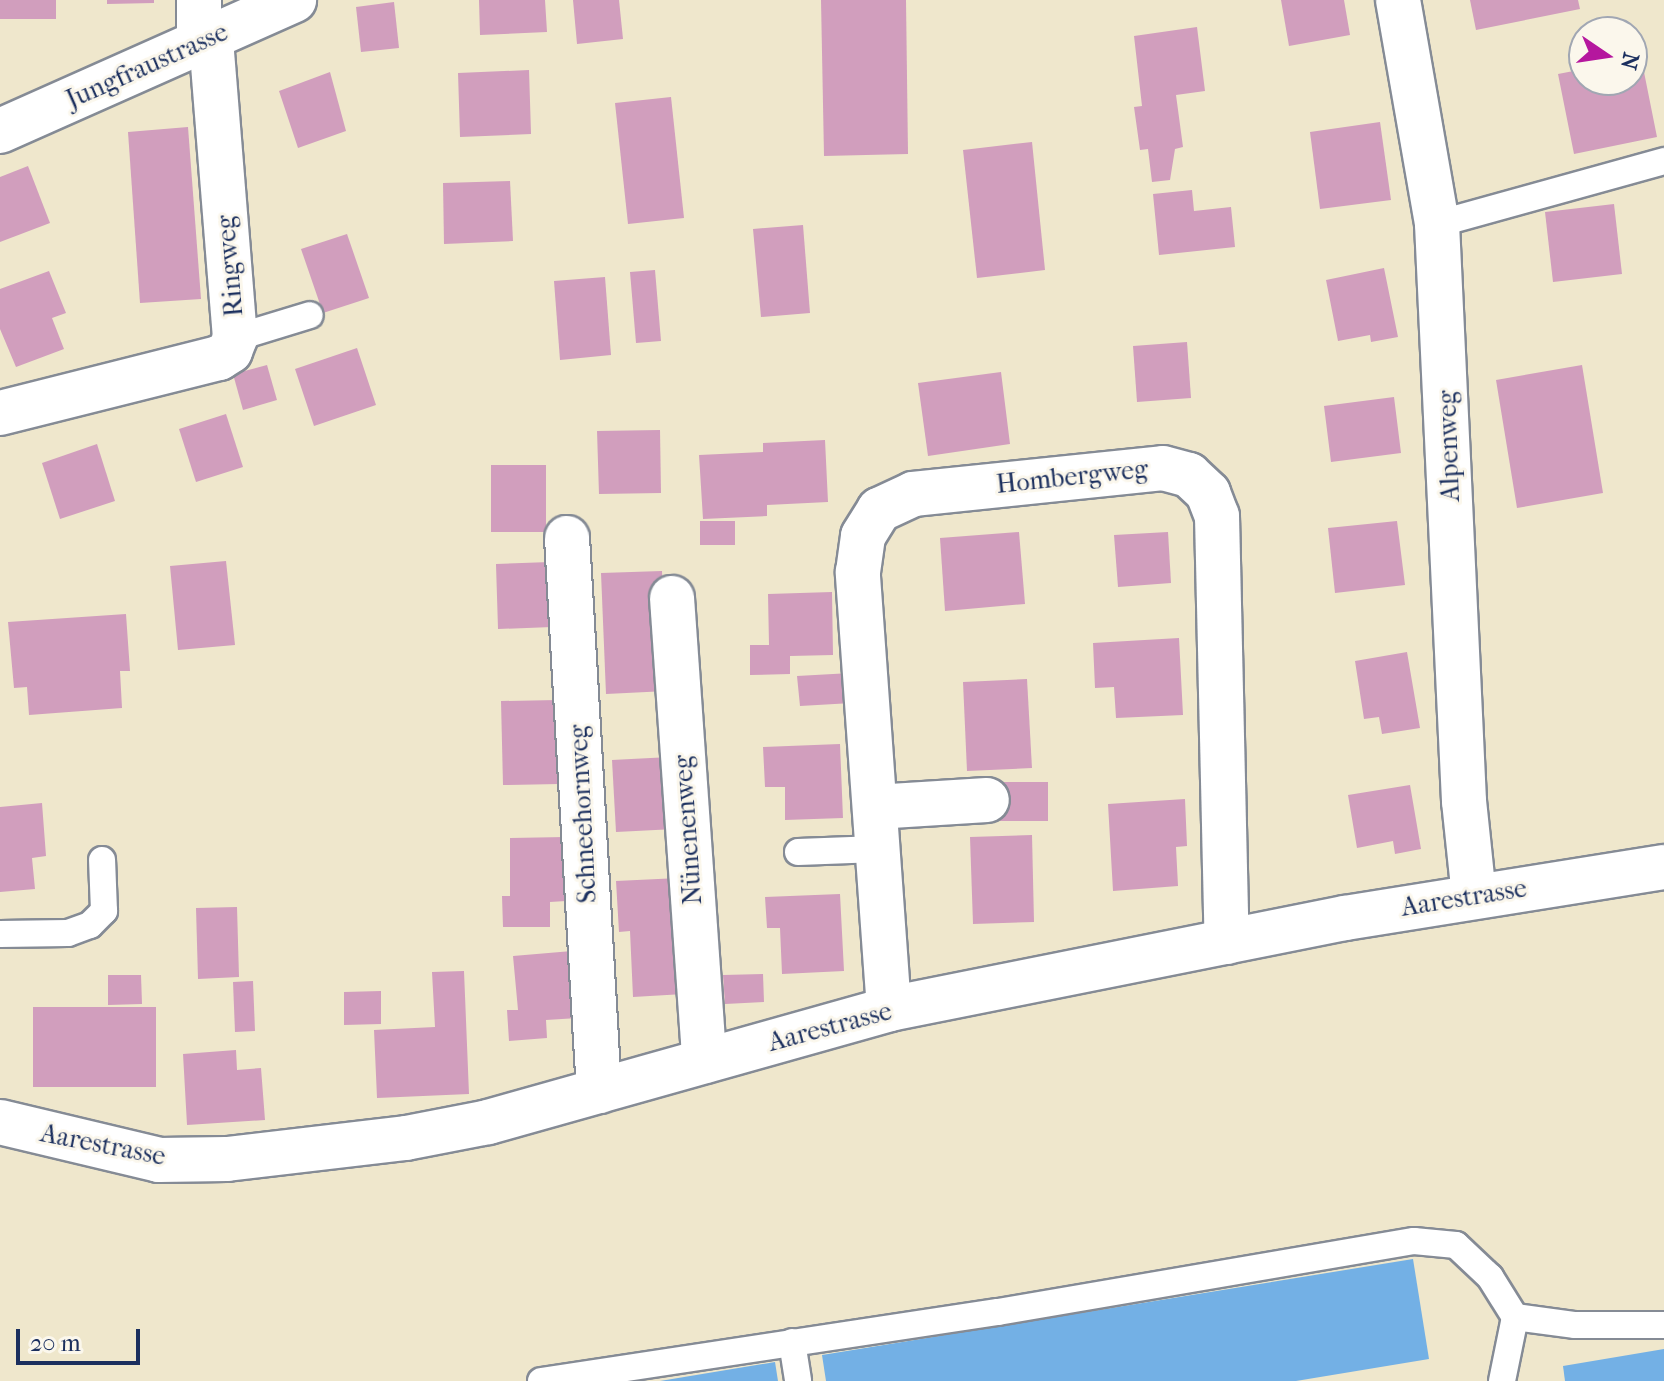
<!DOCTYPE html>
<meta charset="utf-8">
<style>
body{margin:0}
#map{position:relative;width:1664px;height:1381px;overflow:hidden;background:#efe7cc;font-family:"IM FELL French Canon",serif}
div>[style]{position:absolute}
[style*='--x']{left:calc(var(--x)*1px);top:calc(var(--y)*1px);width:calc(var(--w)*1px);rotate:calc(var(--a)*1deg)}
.water>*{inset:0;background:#73b0e5}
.building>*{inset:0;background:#d19ebd}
.roads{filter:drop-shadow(2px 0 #858b95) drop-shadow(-2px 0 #858b95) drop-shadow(0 2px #858b95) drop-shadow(0 -2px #858b95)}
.service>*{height:26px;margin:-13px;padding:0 13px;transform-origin:13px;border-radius:13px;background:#fff}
.minor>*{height:44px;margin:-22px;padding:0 22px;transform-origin:22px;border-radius:22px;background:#fff}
span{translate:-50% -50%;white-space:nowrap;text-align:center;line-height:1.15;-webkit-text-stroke:6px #fbf7ec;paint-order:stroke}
.street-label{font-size:26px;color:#1b2f5e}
.north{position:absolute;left:1568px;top:16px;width:80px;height:80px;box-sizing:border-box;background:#fbf7ec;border:2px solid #a1a7b3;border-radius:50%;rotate:103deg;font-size:22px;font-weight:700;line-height:32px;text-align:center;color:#1b2f5e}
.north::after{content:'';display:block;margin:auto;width:28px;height:36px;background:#b5179e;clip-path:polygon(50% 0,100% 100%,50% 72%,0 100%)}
.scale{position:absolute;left:16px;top:1329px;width:124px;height:36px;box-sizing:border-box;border:4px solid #1b2f5e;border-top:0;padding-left:10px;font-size:24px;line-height:28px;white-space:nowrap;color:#1b2f5e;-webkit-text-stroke:6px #fbf7ec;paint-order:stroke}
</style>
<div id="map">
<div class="water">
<i style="clip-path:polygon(1413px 1259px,1429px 1359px,1296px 1381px,826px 1381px,822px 1355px)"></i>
<i style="clip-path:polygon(1664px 1349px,1664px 1381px,1565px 1381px,1563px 1366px)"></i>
<i style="clip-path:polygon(775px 1362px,778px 1381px,660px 1381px)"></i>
</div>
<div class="building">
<i style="clip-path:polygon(0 0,56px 0,56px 19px,0 19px)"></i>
<i style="clip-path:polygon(107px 0,154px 0,154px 3px,107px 4px)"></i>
<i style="clip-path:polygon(479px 0,545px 0,547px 32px,480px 35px)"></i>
<i style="clip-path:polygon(573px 0,619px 0,623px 39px,577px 44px)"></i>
<i style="clip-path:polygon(821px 0,906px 0,908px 154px,824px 156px)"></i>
<i style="clip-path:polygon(1281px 0,1344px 0,1350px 35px,1289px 46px)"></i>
<i style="clip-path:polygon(1470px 0,1578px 0,1580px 9px,1476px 30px)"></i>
<i style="clip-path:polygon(394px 2px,399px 48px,361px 52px,356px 7px)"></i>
<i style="clip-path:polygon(1197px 27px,1205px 91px,1176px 95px,1183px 147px,1175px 149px,1170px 180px,1152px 182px,1148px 149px,1140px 150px,1134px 107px,1142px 106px,1134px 36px)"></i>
<i style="clip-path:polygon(1641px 57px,1657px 137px,1574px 154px,1558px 74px,1584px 69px,1584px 80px,1632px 80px,1632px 59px)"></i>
<i style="clip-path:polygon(529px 70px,531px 134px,460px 137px,458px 73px)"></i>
<i style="clip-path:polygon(330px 72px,346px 131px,298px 148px,279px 91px)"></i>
<i style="clip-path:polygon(671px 97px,684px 218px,628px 224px,615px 103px)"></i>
<i style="clip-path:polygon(1380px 122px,1391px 200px,1320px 209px,1310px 132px)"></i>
<i style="clip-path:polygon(188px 127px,201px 299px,140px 303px,128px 132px)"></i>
<i style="clip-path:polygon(1032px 142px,1045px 270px,977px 278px,963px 150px)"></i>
<i style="clip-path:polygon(28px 166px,50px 223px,0 242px,0 177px)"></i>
<i style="clip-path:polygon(510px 181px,513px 241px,444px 244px,443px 183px)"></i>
<i style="clip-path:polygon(1192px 190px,1194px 211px,1231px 207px,1235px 247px,1159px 255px,1153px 194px)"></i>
<i style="clip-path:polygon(1614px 204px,1622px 274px,1553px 282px,1545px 212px)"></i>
<i style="clip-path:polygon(803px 225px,810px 313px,761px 317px,753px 229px)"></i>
<i style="clip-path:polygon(347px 234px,369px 298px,323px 313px,301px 249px)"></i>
<i style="clip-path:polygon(1384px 268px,1398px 337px,1371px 342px,1370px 335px,1338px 341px,1326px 280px)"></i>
<i style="clip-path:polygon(655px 270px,661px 341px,636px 343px,630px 272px)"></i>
<i style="clip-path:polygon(49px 271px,66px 313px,52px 318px,64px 349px,16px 367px,0 329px,0 289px)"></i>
<i style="clip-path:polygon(605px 277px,611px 355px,560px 360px,554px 281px)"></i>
<i style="clip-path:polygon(1187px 342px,1191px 398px,1137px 402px,1133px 346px)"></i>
<i style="clip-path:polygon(357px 348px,376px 405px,314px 426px,295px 369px)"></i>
<i style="clip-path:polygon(267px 365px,277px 400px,243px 410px,233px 374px)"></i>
<i style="clip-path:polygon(1582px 365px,1603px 493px,1517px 508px,1496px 380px)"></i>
<i style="clip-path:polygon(1001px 372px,1010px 444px,928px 456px,918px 383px)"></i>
<i style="clip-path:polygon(1394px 397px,1401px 453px,1331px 462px,1324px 406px)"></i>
<i style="clip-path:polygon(226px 414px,243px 467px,196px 482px,179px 429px)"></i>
<i style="clip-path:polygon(660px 430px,661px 493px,599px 494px,597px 431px)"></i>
<i style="clip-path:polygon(825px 440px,828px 502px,767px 505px,767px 516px,703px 519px,699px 455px,763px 452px,763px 443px)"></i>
<i style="clip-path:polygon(97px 444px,115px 501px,60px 519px,42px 463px)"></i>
<i style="clip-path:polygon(491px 465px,546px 465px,546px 532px,491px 532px)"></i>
<i style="clip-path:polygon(700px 521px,735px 521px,735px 545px,700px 545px)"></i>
<i style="clip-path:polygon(1397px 521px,1405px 585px,1335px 593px,1328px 528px)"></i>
<i style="clip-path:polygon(1019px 532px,1025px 604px,945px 611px,940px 538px)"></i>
<i style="clip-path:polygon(1168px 532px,1171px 583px,1118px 587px,1114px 535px)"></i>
<i style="clip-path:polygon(226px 561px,235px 645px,178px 650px,170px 566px)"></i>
<i style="clip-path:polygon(550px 562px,552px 627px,498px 629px,496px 564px)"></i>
<i style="clip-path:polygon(662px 571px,667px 691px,606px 694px,601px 573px)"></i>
<i style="clip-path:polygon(832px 592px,833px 655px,790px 656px,790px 674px,750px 675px,750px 645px,769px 645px,768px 594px)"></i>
<i style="clip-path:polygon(126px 614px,130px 671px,120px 671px,122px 708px,29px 715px,27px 687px,14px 688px,8px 622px)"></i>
<i style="clip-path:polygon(1179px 638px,1183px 715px,1116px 718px,1114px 687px,1095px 688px,1093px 643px)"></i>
<i style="clip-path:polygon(1407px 652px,1420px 728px,1382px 734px,1379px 717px,1364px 719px,1355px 661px)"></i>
<i style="clip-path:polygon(851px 673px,852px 703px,800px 706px,797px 676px)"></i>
<i style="clip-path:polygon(1027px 679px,1032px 768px,967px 771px,963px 682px)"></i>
<i style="clip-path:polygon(557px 700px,559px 784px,503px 785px,501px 701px)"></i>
<i style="clip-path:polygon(840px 744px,843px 818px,785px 820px,785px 787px,765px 787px,763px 747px)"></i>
<i style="clip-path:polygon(670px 757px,675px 829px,616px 832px,612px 760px)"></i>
<i style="clip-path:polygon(999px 782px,1048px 782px,1048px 821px,999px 821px)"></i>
<i style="clip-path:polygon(1410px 785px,1421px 849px,1395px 854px,1393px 841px,1357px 848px,1348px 795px)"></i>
<i style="clip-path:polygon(1185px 799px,1187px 846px,1176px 847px,1178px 886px,1113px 891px,1108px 804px)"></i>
<i style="clip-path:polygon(42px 803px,46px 856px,32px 858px,35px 889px,0 892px,0 807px)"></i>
<i style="clip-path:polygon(1032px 835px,1034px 922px,973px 924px,970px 837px)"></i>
<i style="clip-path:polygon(565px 837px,566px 901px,550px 902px,550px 927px,503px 927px,502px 896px,510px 896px,510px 838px)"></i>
<i style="clip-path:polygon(679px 878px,684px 994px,633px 997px,630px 931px,619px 932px,616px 881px)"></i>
<i style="clip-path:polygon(840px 894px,844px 971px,782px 974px,780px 928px,767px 928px,765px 897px)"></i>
<i style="clip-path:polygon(237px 907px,239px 977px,198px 979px,196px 908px)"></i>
<i style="clip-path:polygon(572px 951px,578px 1018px,546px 1020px,547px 1038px,509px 1041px,507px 1010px,518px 1010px,513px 956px)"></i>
<i style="clip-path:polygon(464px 971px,469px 1094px,377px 1098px,374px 1030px,435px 1027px,432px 972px)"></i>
<i style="clip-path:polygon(763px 974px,764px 1002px,725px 1004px,723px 975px)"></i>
<i style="clip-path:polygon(108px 975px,141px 975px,142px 1004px,108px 1005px)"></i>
<i style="clip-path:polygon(253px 981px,255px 1031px,235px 1032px,233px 982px)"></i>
<i style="clip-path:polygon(381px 991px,381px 1024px,344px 1025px,344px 992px)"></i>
<i style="clip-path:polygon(33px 1007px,156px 1007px,156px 1087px,33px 1087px)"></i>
<i style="clip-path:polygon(236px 1050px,237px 1070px,261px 1068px,265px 1120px,187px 1125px,183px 1054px)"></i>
</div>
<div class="roads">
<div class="service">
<i style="--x:1437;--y:224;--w:236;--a:-15.5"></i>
<i style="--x:235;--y:338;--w:78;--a:-17"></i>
<i style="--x:798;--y:852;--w:80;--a:-2.1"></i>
<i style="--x:0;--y:934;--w:68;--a:-0.8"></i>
<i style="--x:68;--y:933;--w:23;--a:-20"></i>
<i style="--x:90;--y:925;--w:20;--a:-45"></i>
<i style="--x:104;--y:911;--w:51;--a:-92.2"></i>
<i style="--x:792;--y:1342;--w:39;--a:81"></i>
<i style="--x:541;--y:1381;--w:462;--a:-8.6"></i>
<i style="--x:998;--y:1312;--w:422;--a:-9.7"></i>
<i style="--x:1414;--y:1241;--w:42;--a:5.4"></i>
<i style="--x:1456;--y:1245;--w:47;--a:43.3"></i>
<i style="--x:1490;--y:1277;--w:47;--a:58"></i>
<i style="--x:1502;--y:1381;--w:65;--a:-78.5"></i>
<i style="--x:1515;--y:1317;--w:61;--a:7.6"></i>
<i style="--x:1575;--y:1325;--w:89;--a:0"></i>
</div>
<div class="minor">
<i style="--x:1398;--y:0;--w:227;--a:80.1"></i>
<i style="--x:1437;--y:224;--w:578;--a:87.32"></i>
<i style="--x:1464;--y:801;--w:96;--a:84"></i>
<i style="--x:199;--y:43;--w:43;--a:-90"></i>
<i style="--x:0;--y:131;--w:322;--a:-24"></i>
<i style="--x:0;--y:413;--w:226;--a:-14.1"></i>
<i style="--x:219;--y:358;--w:13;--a:-32"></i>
<i style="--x:230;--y:351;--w:14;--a:-69"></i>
<i style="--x:235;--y:338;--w:301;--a:-94.6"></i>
<i style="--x:567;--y:538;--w:554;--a:86.69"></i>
<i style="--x:672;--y:598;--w:464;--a:86"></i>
<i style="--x:875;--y:807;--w:112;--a:-3.6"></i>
<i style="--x:889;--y:1009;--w:438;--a:-94.1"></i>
<i style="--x:858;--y:572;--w:36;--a:-82"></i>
<i style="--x:863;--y:536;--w:31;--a:-58"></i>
<i style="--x:879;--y:510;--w:38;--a:-25"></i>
<i style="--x:913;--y:494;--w:251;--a:-5.9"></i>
<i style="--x:1163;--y:468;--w:27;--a:15"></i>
<i style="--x:1189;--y:475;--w:26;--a:43"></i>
<i style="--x:1208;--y:493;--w:25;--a:69"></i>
<i style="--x:1217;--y:516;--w:426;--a:88.7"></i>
<i style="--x:0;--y:1122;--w:163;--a:13.4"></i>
<i style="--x:159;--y:1160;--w:68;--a:-0.8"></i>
<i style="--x:227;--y:1159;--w:180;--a:-6.7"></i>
<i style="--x:406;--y:1138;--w:84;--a:-11"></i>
<i style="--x:488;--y:1122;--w:417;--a:-15.7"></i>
<i style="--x:889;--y:1009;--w:465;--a:-11.3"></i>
<i style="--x:1345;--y:918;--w:323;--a:-9.1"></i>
</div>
</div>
<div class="street-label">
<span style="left:147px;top:66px;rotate:-24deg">Jungfraustrasse</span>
<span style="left:230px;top:266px;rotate:-95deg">Ringweg</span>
<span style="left:1449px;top:446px;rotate:-92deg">Alpenweg</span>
<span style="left:1072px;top:477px;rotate:-6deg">Hombergweg</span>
<span style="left:583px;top:814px;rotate:-93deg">Schneehornweg</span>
<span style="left:688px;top:830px;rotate:-94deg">Nünenenweg</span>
<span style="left:1464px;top:898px;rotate:-9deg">Aarestrasse</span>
<span style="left:830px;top:1027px;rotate:-15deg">Aarestrasse</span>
<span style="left:103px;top:1145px;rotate:11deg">Aarestrasse</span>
</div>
<div class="north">N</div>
<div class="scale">20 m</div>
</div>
